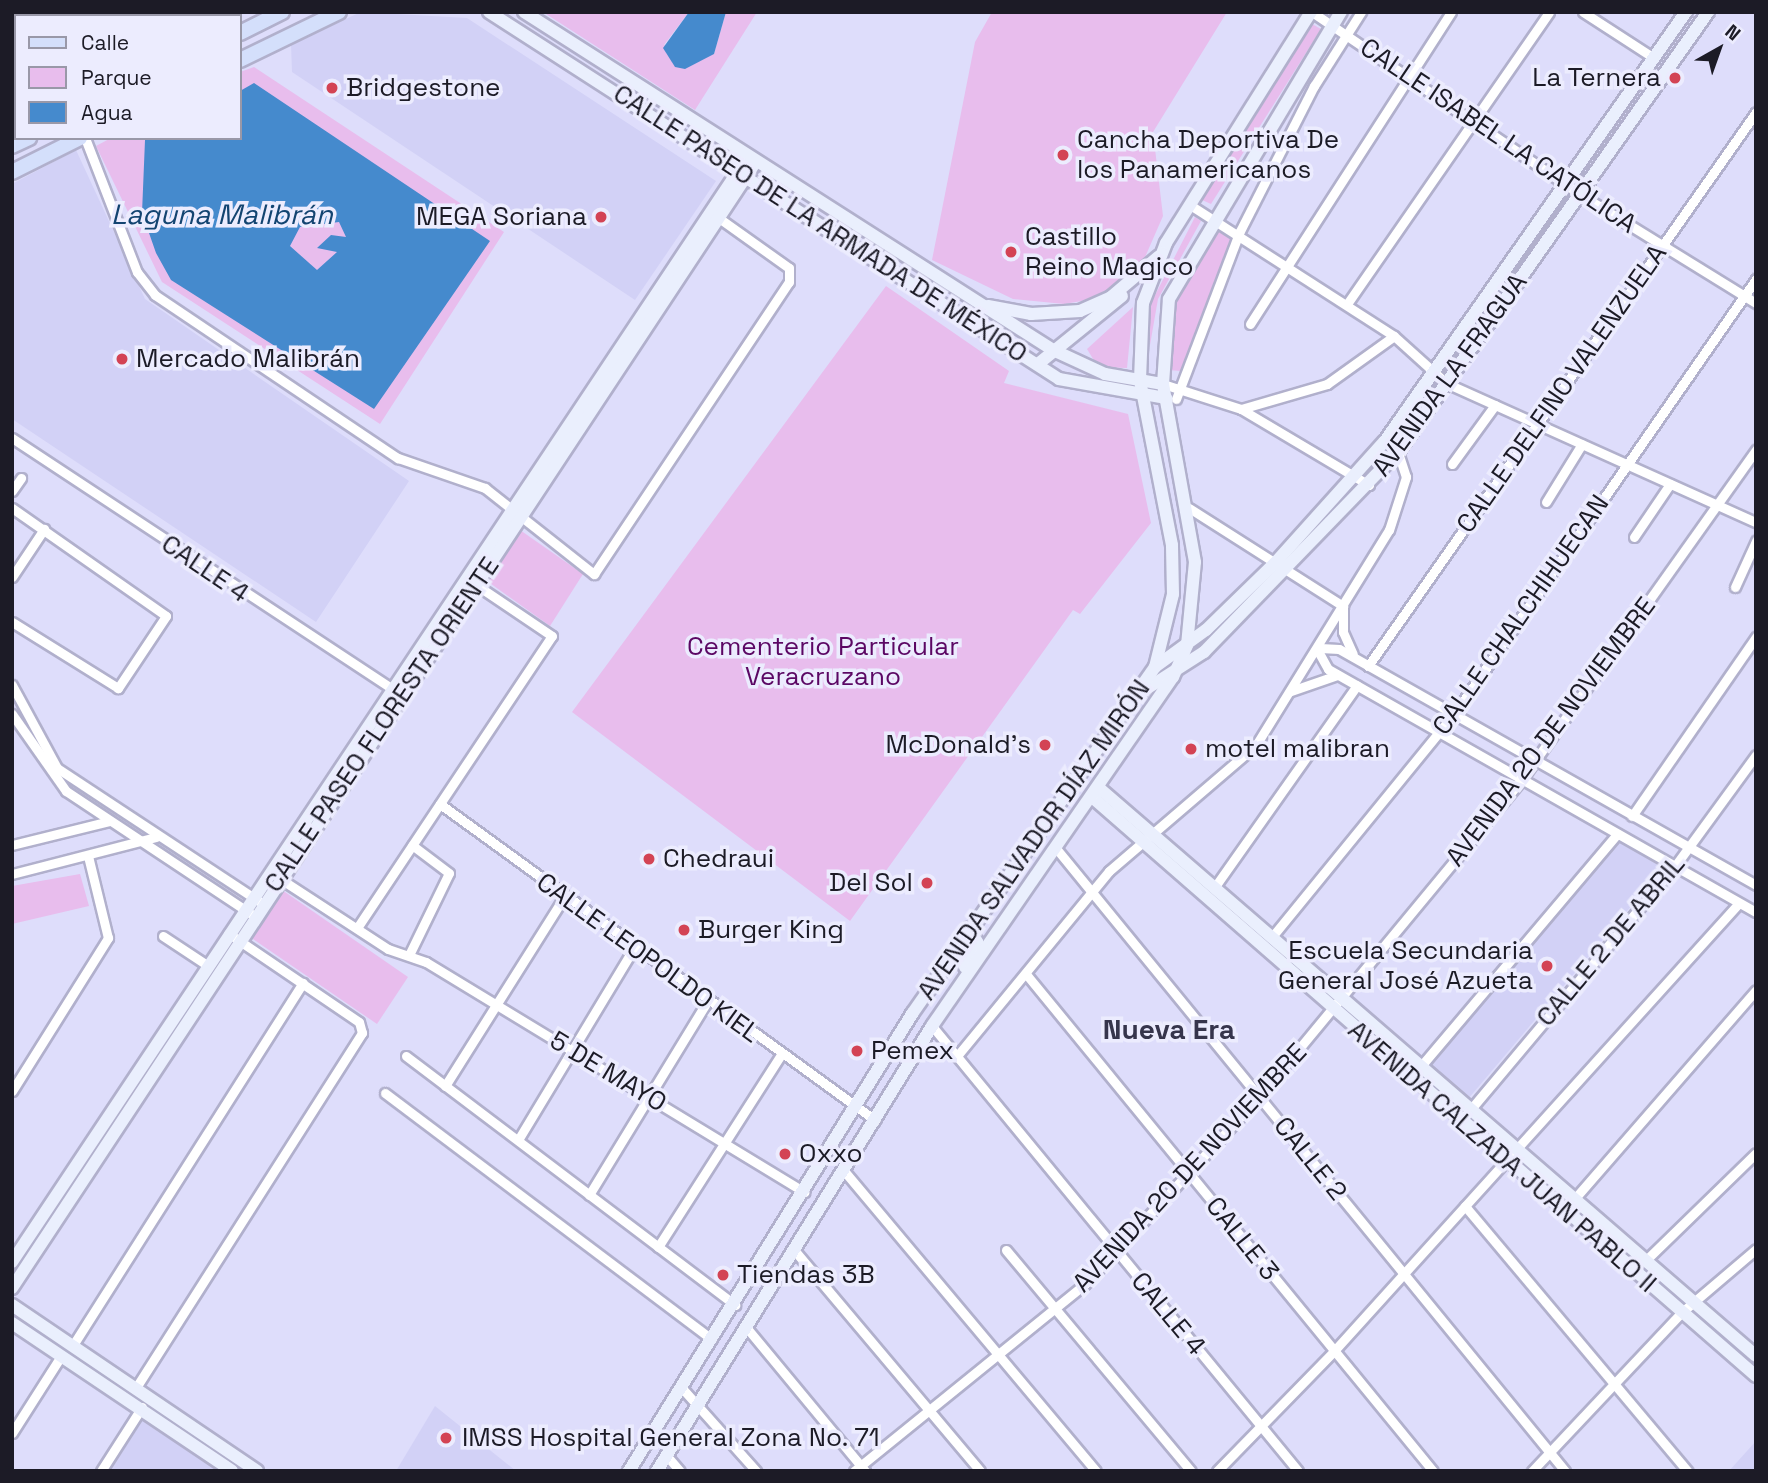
<!DOCTYPE html>
<meta charset="utf-8">
<style>
body{margin:0}
#map{position:relative;width:1768px;height:1483px;overflow:hidden;background:#deddfb;font-family:"Space Grotesk",sans-serif}
div>[style]{position:absolute}
[style*='--x']{left:calc(var(--x)*1px);top:calc(var(--y)*1px);width:calc(var(--w)*1px);rotate:calc(var(--a)*1deg)}
.built>*{inset:0;background:#d2d1f6}
.green>*{inset:0;background:#e8bded}
.water>*{inset:0;background:#458acd}
.roads{filter:drop-shadow(2px 0 #b1b0cc) drop-shadow(-2px 0 #b1b0cc) drop-shadow(0 2px #b1b0cc) drop-shadow(0 -2px #b1b0cc)}
.street>*{height:9px;margin:-4.5px;padding:0 4.5px;transform-origin:4.5px;border-radius:4.5px;background:#fff}
.secondary>*{height:12px;margin:-6px;padding:0 6px;transform-origin:6px;border-radius:6px;background:#eaeffd}
.primary>*{height:14px;margin:-7px;padding:0 7px;transform-origin:7px;border-radius:7px;background:#d4dffb}
.dots>*{width:19px;height:19px;translate:-50% -50%;box-sizing:border-box;border:4px solid #ececfe;border-radius:50%}
span{translate:-50% -50%;white-space:nowrap;text-align:center;line-height:1.15;-webkit-text-stroke:7px #ececfe;paint-order:stroke}
.poi-label{font-size:26px;color:#1c1b26}
.right{translate:-100% -50%;text-align:right}
.left{translate:0 -50%;text-align:left}
.street-label{font-size:26px;color:#1c1b26}
.park-label{font-size:26px;color:#5b0764}
.water-label{font-size:28px;color:#134471;font-style:italic}
.neighbourhood-label{font-size:28px;color:#36354c;font-weight:700}
.frame{position:absolute;inset:0;border:14px solid #1c1b26;pointer-events:none}
.legend{position:absolute;left:14px;top:14px;width:228px;height:126px;box-sizing:border-box;background:#ececfe;border:2px solid #9998a8;margin:0;padding:9px 12px;list-style:none;font-size:21px;color:#1c1b26}
.legend li{display:flex;align-items:center;gap:14px;height:35px}
.legend b{width:35px;border:2px solid #9998a8}
.north{position:absolute;left:1684px;top:14px;width:70px;height:70px;-webkit-text-stroke:5px #ececfe;paint-order:stroke;rotate:40deg;font-size:19px;font-weight:700;line-height:28px;text-align:center;color:#1c1b26}
.north::after{content:'';display:block;margin:auto;width:24px;height:32px;background:#1c1b26;clip-path:polygon(50% 0,100% 100%,50% 72%,0 100%)}
</style>
<div id="map">
<div class="built">
<i style="clip-path:polygon(361px 12px,467px 18px,716px 181px,635px 300px,292px 72px,291px 44px)"></i>
<i style="clip-path:polygon(76px 150px,145px 299px,409px 481px,316px 622px,12px 419px,12px 184px)"></i>
<i style="clip-path:polygon(1619px 840px,1665px 866px,1468px 1099px,1428px 1065px)"></i>
<i style="clip-path:polygon(435px 1406px,516px 1471px,396px 1471px)"></i>
<i style="clip-path:polygon(146px 1415px,221px 1471px,110px 1471px)"></i>
<i style="clip-path:polygon(1756px 1441px,1756px 1471px,1729px 1471px)"></i>
</div>
<div class="green">
<i style="clip-path:polygon(543px 12px,689px 12px,664px 45px,714px 54px,726px 12px,757px 12px,695px 110px)"></i>
<i style="clip-path:polygon(992px 12px,1227px 12px,1153px 132px,1163px 216px,1139px 271px,1099px 298px,1064px 304px,1013px 299px,932px 260px,975px 42px)"></i>
<i style="clip-path:polygon(1312px 24px,1321px 29px,1211px 204px,1202px 200px)"></i>
<i style="clip-path:polygon(254px 67px,504px 232px,380px 424px,162px 282px,96px 146px,111px 138px,240px 138px,240px 72px)"></i>
<i style="clip-path:polygon(1195px 217px,1201px 221px,1158px 299px,1150px 345px,1147px 311px)"></i>
<i style="clip-path:polygon(1216px 226px,1233px 235px,1181px 371px,1168px 370px,1167px 324px,1184px 271px)"></i>
<i style="clip-path:polygon(886px 286px,1009px 371px,1004px 383px,1128px 414px,1151px 523px,1080px 614px,1073px 610px,850px 921px,572px 712px)"></i>
<i style="clip-path:polygon(1133px 307px,1127px 368px,1098px 367px,1087px 349px)"></i>
<i style="clip-path:polygon(520px 530px,583px 574px,550px 626px,487px 581px)"></i>
<i style="clip-path:polygon(80px 874px,89px 906px,12px 924px,12px 886px)"></i>
<i style="clip-path:polygon(282px 890px,408px 977px,377px 1024px,250px 937px)"></i>
</div>
<div class="water">
<i style="clip-path:polygon(689px 12px,726px 12px,714px 54px,685px 69px,675px 67px,663px 48px)"></i>
<i style="clip-path:polygon(evenodd,254px 83px,490px 241px,374px 409px,171px 280px,156px 253px,142px 213px,145px 140px,240px 138px,240px 91px,254px 83px,339px 222px,346px 237px,331px 235px,317px 248px,337px 252px,317px 270px,290px 246px,300px 227px,339px 222px)"></i>
</div>
<div class="roads">
<div class="street">
<i style="--x:1312;--y:12;--w:325;--a:34.2"></i>
<i style="--x:1581;--y:195;--w:206;--a:31.7"></i>
<i style="--x:1583;--y:12;--w:85;--a:32.9"></i>
<i style="--x:149;--y:16;--w:8;--a:-30"></i>
<i style="--x:12;--y:87;--w:4;--a:-27"></i>
<i style="--x:85;--y:138;--w:144;--a:68.8"></i>
<i style="--x:137;--y:272;--w:29;--a:52"></i>
<i style="--x:155;--y:295;--w:293;--a:33.9"></i>
<i style="--x:398;--y:458;--w:92;--a:19"></i>
<i style="--x:485;--y:488;--w:139;--a:38.3"></i>
<i style="--x:594;--y:574;--w:351;--a:-56.3"></i>
<i style="--x:789;--y:282;--w:14;--a:-90"></i>
<i style="--x:789;--y:268;--w:86;--a:-144.5"></i>
<i style="--x:1190;--y:205;--w:242;--a:32.7"></i>
<i style="--x:1394;--y:336;--w:70;--a:42.1"></i>
<i style="--x:1446;--y:383;--w:340;--a:24.2"></i>
<i style="--x:1347;--y:304;--w:355;--a:-55.3"></i>
<i style="--x:1250;--y:324;--w:371;--a:-57.2"></i>
<i style="--x:1163;--y:384;--w:82;--a:17.8"></i>
<i style="--x:1241;--y:409;--w:149;--a:30.7"></i>
<i style="--x:1176;--y:399;--w:178;--a:-69.2"></i>
<i style="--x:1239;--y:233;--w:165;--a:-63"></i>
<i style="--x:1314;--y:86;--w:88;--a:-57.6"></i>
<i style="--x:1241;--y:409;--w:90;--a:-16.2"></i>
<i style="--x:1327;--y:384;--w:82;--a:-35.6"></i>
<i style="--x:12;--y:438;--w:460;--a:33.4"></i>
<i style="--x:1452;--y:464;--w:73;--a:-53.9"></i>
<i style="--x:12;--y:491;--w:16;--a:-55"></i>
<i style="--x:1546;--y:502;--w:68;--a:-58.2"></i>
<i style="--x:12;--y:508;--w:188;--a:35"></i>
<i style="--x:166;--y:616;--w:87;--a:123.7"></i>
<i style="--x:118;--y:688;--w:125;--a:-148.1"></i>
<i style="--x:1189;--y:508;--w:183;--a:32.5"></i>
<i style="--x:1634;--y:537;--w:64;--a:-55.8"></i>
<i style="--x:12;--y:577;--w:58;--a:-56.3"></i>
<i style="--x:1735;--y:587;--w:51;--a:-65.5"></i>
<i style="--x:1343;--y:607;--w:25;--a:90"></i>
<i style="--x:1343;--y:632;--w:24;--a:66"></i>
<i style="--x:1320;--y:648;--w:19;--a:3"></i>
<i style="--x:1339;--y:649;--w:479;--a:29.5"></i>
<i style="--x:1318;--y:651;--w:21;--a:61"></i>
<i style="--x:1328;--y:669;--w:492;--a:29.6"></i>
<i style="--x:1368;--y:666;--w:676;--a:-54.99"></i>
<i style="--x:12;--y:685;--w:94;--a:61.5"></i>
<i style="--x:57;--y:768;--w:242;--a:33.4"></i>
<i style="--x:1291;--y:691;--w:49;--a:-19.2"></i>
<i style="--x:12;--y:714;--w:94;--a:55"></i>
<i style="--x:66;--y:791;--w:222;--a:33.6"></i>
<i style="--x:440;--y:804;--w:538;--a:36"></i>
<i style="--x:1632;--y:816;--w:218;--a:-55.3"></i>
<i style="--x:12;--y:845;--w:101;--a:-13.8"></i>
<i style="--x:1055;--y:847;--w:806;--a:50.74"></i>
<i style="--x:12;--y:874;--w:149;--a:-14.4"></i>
<i style="--x:279;--y:878;--w:130;--a:33.1"></i>
<i style="--x:388;--y:949;--w:40;--a:18.9"></i>
<i style="--x:426;--y:962;--w:443;--a:31.3"></i>
<i style="--x:1214;--y:888;--w:248;--a:-54.8"></i>
<i style="--x:357;--y:928;--w:351;--a:-56.3"></i>
<i style="--x:552;--y:636;--w:97;--a:-146"></i>
<i style="--x:163;--y:936;--w:53;--a:33.4"></i>
<i style="--x:1271;--y:938;--w:289;--a:-50.8"></i>
<i style="--x:1454;--y:714;--w:530;--a:-55.23"></i>
<i style="--x:409;--y:955;--w:91;--a:-64"></i>
<i style="--x:449;--y:873;--w:46;--a:-142.9"></i>
<i style="--x:1026;--y:974;--w:642;--a:50.69"></i>
<i style="--x:932;--y:1026;--w:576;--a:50.56"></i>
<i style="--x:406;--y:1056;--w:413;--a:37.1"></i>
<i style="--x:957;--y:1056;--w:239;--a:-50.6"></i>
<i style="--x:1109;--y:871;--w:194;--a:-40.6"></i>
<i style="--x:1256;--y:745;--w:253;--a:-58.3"></i>
<i style="--x:1389;--y:530;--w:56;--a:-72.2"></i>
<i style="--x:1406;--y:477;--w:26;--a:-108"></i>
<i style="--x:1398;--y:452;--w:17;--a:-140"></i>
<i style="--x:1421;--y:1066;--w:304;--a:-49.8"></i>
<i style="--x:445;--y:1086;--w:223;--a:-57.8"></i>
<i style="--x:12;--y:1091;--w:181;--a:-57.9"></i>
<i style="--x:108;--y:938;--w:84;--a:-103.7"></i>
<i style="--x:385;--y:1093;--w:409;--a:37"></i>
<i style="--x:1460;--y:1122;--w:334;--a:-50"></i>
<i style="--x:1675;--y:866;--w:137;--a:-53.9"></i>
<i style="--x:518;--y:1140;--w:223;--a:-58.9"></i>
<i style="--x:845;--y:1172;--w:390;--a:50"></i>
<i style="--x:589;--y:1195;--w:226;--a:-58.6"></i>
<i style="--x:1465;--y:1206;--w:346;--a:50"></i>
<i style="--x:1563;--y:1212;--w:294;--a:-49"></i>
<i style="--x:658;--y:1247;--w:228;--a:-57.4"></i>
<i style="--x:1006;--y:1250;--w:288;--a:50.1"></i>
<i style="--x:795;--y:1251;--w:287;--a:49.9"></i>
<i style="--x:1646;--y:1260;--w:153;--a:-44.2"></i>
<i style="--x:746;--y:1327;--w:187;--a:50.4"></i>
<i style="--x:73;--y:1345;--w:429;--a:-57.6"></i>
<i style="--x:137;--y:1386;--w:419;--a:-57.5"></i>
<i style="--x:362;--y:1033;--w:11;--a:-105"></i>
<i style="--x:359;--y:1022;--w:158;--a:-145.8"></i>
<i style="--x:681;--y:1387;--w:113;--a:48.2"></i>
<i style="--x:12;--y:1433;--w:91;--a:-57.5"></i>
<i style="--x:666;--y:1455;--w:21;--a:49"></i>
<i style="--x:101;--y:1471;--w:76;--a:-57.4"></i>
<i style="--x:854;--y:1471;--w:297;--a:-39"></i>
<i style="--x:1085;--y:1284;--w:255;--a:-47.1"></i>
<i style="--x:1259;--y:1097;--w:413;--a:-50.4"></i>
<i style="--x:1522;--y:779;--w:404;--a:-54.6"></i>
<i style="--x:1217;--y:1471;--w:166;--a:-45.7"></i>
<i style="--x:1333;--y:1352;--w:605;--a:-47.88"></i>
<i style="--x:1532;--y:1471;--w:219;--a:-46.7"></i>
<i style="--x:1682;--y:1312;--w:97;--a:-40.4"></i>
</div>
<div class="secondary">
<i style="--x:489;--y:12;--w:678;--a:32.78"></i>
<i style="--x:1059;--y:379;--w:109;--a:10.1"></i>
<i style="--x:524;--y:12;--w:628;--a:32.58"></i>
<i style="--x:1053;--y:350;--w:57;--a:24.8"></i>
<i style="--x:1105;--y:374;--w:59;--a:9.8"></i>
<i style="--x:988;--y:306;--w:44;--a:10.5"></i>
<i style="--x:1031;--y:314;--w:49;--a:-3.5"></i>
<i style="--x:1080;--y:311;--w:34;--a:-24"></i>
<i style="--x:1111;--y:297;--w:62;--a:-40.4"></i>
<i style="--x:1038;--y:364;--w:108;--a:-39"></i>
<i style="--x:1155;--y:667;--w:63;--a:-36"></i>
<i style="--x:1206;--y:630;--w:96;--a:-44.2"></i>
<i style="--x:1275;--y:563;--w:164;--a:-48"></i>
<i style="--x:1385;--y:441;--w:524;--a:-54.95"></i>
<i style="--x:1143;--y:691;--w:72;--a:-32.6"></i>
<i style="--x:1204;--y:652;--w:279;--a:-45.9"></i>
<i style="--x:1398;--y:452;--w:538;--a:-54.83"></i>
<i style="--x:1099;--y:788;--w:868;--a:40.84"></i>
<i style="--x:1092;--y:797;--w:881;--a:41.09"></i>
<i style="--x:965;--y:967;--w:28;--a:-64"></i>
<i style="--x:977;--y:942;--w:16;--a:-120"></i>
<i style="--x:12;--y:1262;--w:1326;--a:-56.35"></i>
<i style="--x:12;--y:1288;--w:1348;--a:-56.56"></i>
<i style="--x:12;--y:1305;--w:296;--a:34.1"></i>
<i style="--x:12;--y:1323;--w:265;--a:33.9"></i>
<i style="--x:629;--y:1471;--w:538;--a:-58.23"></i>
<i style="--x:912;--y:1014;--w:424;--a:-55"></i>
<i style="--x:1155;--y:667;--w:75;--a:-76.1"></i>
<i style="--x:1173;--y:594;--w:49;--a:-91.2"></i>
<i style="--x:1172;--y:545;--w:168;--a:-101"></i>
<i style="--x:1140;--y:380;--w:77;--a:-87.8"></i>
<i style="--x:1143;--y:303;--w:64;--a:-69"></i>
<i style="--x:1166;--y:243;--w:273;--a:-57.9"></i>
<i style="--x:657;--y:1471;--w:523;--a:-58.28"></i>
<i style="--x:932;--y:1026;--w:424;--a:-55.4"></i>
<i style="--x:1173;--y:677;--w:35;--a:-66"></i>
<i style="--x:1187;--y:645;--w:83;--a:-84.5"></i>
<i style="--x:1195;--y:562;--w:181;--a:-100.2"></i>
<i style="--x:1163;--y:384;--w:85;--a:-86"></i>
<i style="--x:1169;--y:299;--w:335;--a:-59.1"></i>
</div>
<div class="primary">
<i style="--x:240;--y:33;--w:47;--a:-26.6"></i>
<i style="--x:240;--y:60;--w:110;--a:-25.9"></i>
<i style="--x:12;--y:146;--w:19;--a:-25"></i>
<i style="--x:12;--y:172;--w:76;--a:-26.6"></i>
</div>
</div>
<div class="dots">
<i style="left:1675px;top:78px;background:#d34354"></i>
<i style="left:332px;top:88px;background:#d34354"></i>
<i style="left:1063px;top:155px;background:#d34354"></i>
<i style="left:601px;top:217px;background:#d34354"></i>
<i style="left:1011px;top:252px;background:#d34354"></i>
<i style="left:122px;top:359px;background:#d34354"></i>
<i style="left:1045px;top:745px;background:#d34354"></i>
<i style="left:1191px;top:749px;background:#d34354"></i>
<i style="left:649px;top:859px;background:#d34354"></i>
<i style="left:927px;top:883px;background:#d34354"></i>
<i style="left:684px;top:930px;background:#d34354"></i>
<i style="left:1547px;top:966px;background:#d34354"></i>
<i style="left:857px;top:1051px;background:#d34354"></i>
<i style="left:785px;top:1154px;background:#d34354"></i>
<i style="left:723px;top:1275px;background:#d34354"></i>
<i style="left:446px;top:1438px;background:#d34354"></i>
</div>
<div class="poi-label">
<span class="right" style="left:1661px;top:78px">La Ternera</span>
<span class="left" style="left:346px;top:88px">Bridgestone</span>
<span class="left" style="left:1077px;top:155px">Cancha Deportiva De<br>los Panamericanos</span>
<span class="right" style="left:587px;top:217px">MEGA Soriana</span>
<span class="left" style="left:1025px;top:252px">Castillo<br>Reino Magico</span>
<span class="left" style="left:136px;top:359px">Mercado Malibrán</span>
<span class="right" style="left:1031px;top:745px">McDonald's</span>
<span class="left" style="left:1205px;top:749px">motel malibran</span>
<span class="left" style="left:663px;top:859px">Chedraui</span>
<span class="right" style="left:913px;top:883px">Del Sol</span>
<span class="left" style="left:698px;top:930px">Burger King</span>
<span class="right" style="left:1533px;top:966px">Escuela Secundaria<br>General José Azueta</span>
<span class="left" style="left:871px;top:1051px">Pemex</span>
<span class="left" style="left:799px;top:1154px">Oxxo</span>
<span class="left" style="left:737px;top:1275px">Tiendas 3B</span>
<span class="left" style="left:462px;top:1438px">IMSS Hospital General Zona No. 71</span>
</div>
<div class="street-label">
<span style="left:1498px;top:136px;rotate:34deg">CALLE ISABEL LA CATÓLICA</span>
<span style="left:820px;top:224px;rotate:33deg">CALLE PASEO DE LA ARMADA DE MÉXICO</span>
<span style="left:1450px;top:375px;rotate:-54deg">AVENIDA LA FRAGUA</span>
<span style="left:1562px;top:389px;rotate:-55deg">CALLE DELFINO VALENZUELA</span>
<span style="left:205px;top:569px;rotate:34deg">CALLE 4</span>
<span style="left:1521px;top:615px;rotate:-55deg">CALLE CHALCHIHUECAN</span>
<span style="left:382px;top:725px;rotate:-56deg">CALLE PASEO FLORESTA ORIENTE</span>
<span style="left:1551px;top:732px;rotate:-53deg">AVENIDA 20 DE NOVIEMBRE</span>
<span style="left:1034px;top:840px;rotate:-55deg">AVENIDA SALVADOR DÍAZ MIRÓN</span>
<span style="left:1611px;top:941px;rotate:-50deg">CALLE 2 DE ABRIL</span>
<span style="left:648px;top:958px;rotate:36deg">CALLE LEOPOLDO KIEL</span>
<span style="left:608px;top:1072px;rotate:31deg">5 DE MAYO</span>
<span style="left:1502px;top:1157px;rotate:41deg">AVENIDA CALZADA JUAN PABLO II</span>
<span style="left:1310px;top:1159px;rotate:51deg">CALLE 2</span>
<span style="left:1190px;top:1168px;rotate:-47deg">AVENIDA 20 DE NOVIEMBRE</span>
<span style="left:1242px;top:1239px;rotate:51deg">CALLE 3</span>
<span style="left:1168px;top:1314px;rotate:50deg">CALLE 4</span>
</div>
<div class="park-label">
<span style="left:823px;top:662px">Cementerio Particular<br>Veracruzano</span>
</div>
<div class="water-label">
<span style="left:222px;top:214px">Laguna Malibrán</span>
</div>
<div class="neighbourhood-label">
<span style="left:1169px;top:1029px">Nueva Era</span>
</div>
<div class="frame"></div>
<ul class="legend">
<li><b style="height:9px;background:#d4dffb"></b>Calle</li>
<li><b style="height:19px;background:#e8bded"></b>Parque</li>
<li><b style="height:19px;background:#458acd"></b>Agua</li>
</ul>
<div class="north">N</div>
</div>
